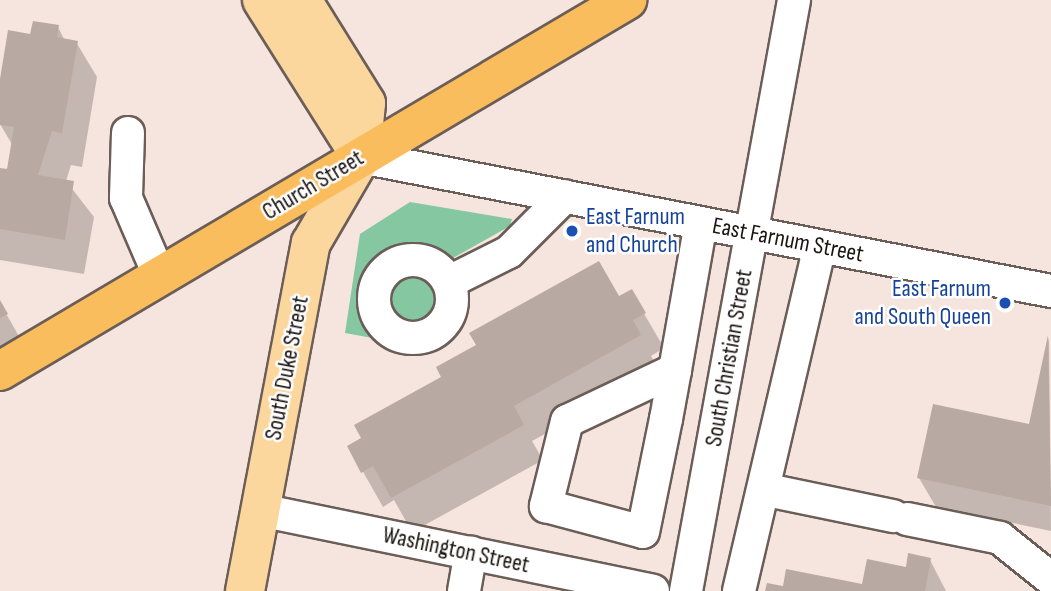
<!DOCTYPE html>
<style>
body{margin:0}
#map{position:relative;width:1051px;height:591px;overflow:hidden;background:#f5e5de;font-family:"Sofia Sans Condensed",sans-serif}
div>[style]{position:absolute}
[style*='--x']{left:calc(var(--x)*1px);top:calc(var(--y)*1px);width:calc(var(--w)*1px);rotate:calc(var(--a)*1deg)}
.green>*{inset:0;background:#84c7a0}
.round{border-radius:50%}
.shadow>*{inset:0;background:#0003}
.building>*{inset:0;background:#b8a9a2}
.roads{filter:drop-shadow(2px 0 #6b5d57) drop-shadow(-2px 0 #6b5d57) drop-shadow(0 2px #6b5d57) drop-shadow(0 -2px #6b5d57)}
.minor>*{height:32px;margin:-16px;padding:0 16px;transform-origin:16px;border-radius:16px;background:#fff}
.minor>.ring{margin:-16px;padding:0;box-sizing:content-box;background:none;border:32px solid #fff;border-radius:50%}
.major>*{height:38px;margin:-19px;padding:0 19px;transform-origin:19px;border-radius:19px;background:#fbd79e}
.highway>*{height:38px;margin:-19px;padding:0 19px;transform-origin:19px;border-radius:19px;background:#f9bd5d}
.dots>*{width:19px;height:19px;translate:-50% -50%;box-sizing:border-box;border:4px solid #fff;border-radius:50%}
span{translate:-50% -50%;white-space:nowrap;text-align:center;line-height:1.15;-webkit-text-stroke:5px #fff;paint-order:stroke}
.street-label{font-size:24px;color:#1a1412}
.transit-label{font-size:24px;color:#164399}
.left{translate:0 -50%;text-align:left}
.right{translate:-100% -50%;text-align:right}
</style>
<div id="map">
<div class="green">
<i style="clip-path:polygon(410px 202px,512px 219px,510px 226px,453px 258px,412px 249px,393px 252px,372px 269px,365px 290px,365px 313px,389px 341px,345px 333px,360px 234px)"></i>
<i class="round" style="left:382px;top:267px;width:62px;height:62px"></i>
</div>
<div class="shadow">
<i style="clip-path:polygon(58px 27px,65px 41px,76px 42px,97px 77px,82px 167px,71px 165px,66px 181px,94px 217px,84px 274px,0 260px,0 170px,9px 171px,13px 146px,0 124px,0 89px,31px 36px)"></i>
<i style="clip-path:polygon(631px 291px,664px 348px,651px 356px,660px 371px,532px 441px,543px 460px,412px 532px,394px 500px,383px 507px,349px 447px)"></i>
<i style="clip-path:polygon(0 303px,20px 338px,0 353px)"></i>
<i style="clip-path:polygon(1049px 337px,1051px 531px,936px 507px,919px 478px,1030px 426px)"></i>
<i style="clip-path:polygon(930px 560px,946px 591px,767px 591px,864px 586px)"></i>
</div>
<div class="building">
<i style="clip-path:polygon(33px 21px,59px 25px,57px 37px,78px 41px,62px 133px,52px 131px,38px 175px,74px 181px,65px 240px,0 229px,0 168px,7px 169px,14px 127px,0 125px,0 79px,8px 30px,30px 34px)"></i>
<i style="clip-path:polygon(599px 261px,619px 296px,632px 289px,646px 313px,633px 320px,641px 335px,514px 406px,524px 425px,391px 498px,373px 466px,361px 473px,347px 446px,361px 438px,354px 425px,441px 377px,436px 367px,476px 345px,469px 333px)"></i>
<i style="clip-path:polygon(0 300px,8px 314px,0 318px)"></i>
<i style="clip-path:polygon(1048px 335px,1051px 506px,917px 478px,933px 404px,1029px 424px)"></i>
<i style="clip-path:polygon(908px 553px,931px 558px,925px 591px,765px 591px,767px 583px,783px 586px,786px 569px,862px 584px,867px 559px,906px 567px)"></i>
</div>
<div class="roads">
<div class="minor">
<i style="--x:128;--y:133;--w:65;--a:91.8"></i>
<i style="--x:126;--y:198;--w:86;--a:66.7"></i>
<i style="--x:361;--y:157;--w:703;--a:10.99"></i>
<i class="ring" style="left:374px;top:260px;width:46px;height:46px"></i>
<i style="--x:449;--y:282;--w:67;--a:-26.6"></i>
<i style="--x:509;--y:252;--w:79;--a:-45"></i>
<i style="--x:675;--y:370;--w:119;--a:154.7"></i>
<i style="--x:567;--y:421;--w:88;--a:103.9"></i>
<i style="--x:546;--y:506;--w:100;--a:15"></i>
<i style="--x:643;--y:532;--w:115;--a:-78.5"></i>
<i style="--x:666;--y:419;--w:50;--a:-79.6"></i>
<i style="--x:675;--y:370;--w:149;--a:-80"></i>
<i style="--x:767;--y:490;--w:129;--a:11.7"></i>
<i style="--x:260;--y:510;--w:401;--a:11.6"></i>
<i style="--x:907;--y:519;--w:95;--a:11.5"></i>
<i style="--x:1000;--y:538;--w:65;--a:38.8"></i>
<i style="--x:464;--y:591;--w:39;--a:-80"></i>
<i style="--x:686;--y:591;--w:601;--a:-79.64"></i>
<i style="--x:739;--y:591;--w:354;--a:-76.8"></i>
</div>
<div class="major">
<i style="--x:262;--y:0;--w:186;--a:57.8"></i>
<i style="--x:245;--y:591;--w:354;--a:-79.3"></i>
<i style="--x:311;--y:243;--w:99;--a:-59.8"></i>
<i style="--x:361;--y:157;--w:54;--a:-84.7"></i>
<i style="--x:366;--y:103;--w:121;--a:-121.9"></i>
</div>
<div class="highway">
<i style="--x:0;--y:371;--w:729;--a:-30.61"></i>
</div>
</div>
<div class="dots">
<i style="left:572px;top:231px;background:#1a4fb4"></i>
<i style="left:1005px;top:303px;background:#1a4fb4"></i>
</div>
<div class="street-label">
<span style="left:313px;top:185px;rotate:-31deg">Church Street</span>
<span style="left:788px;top:240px;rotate:11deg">East Farnum Street</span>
<span style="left:729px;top:358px;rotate:-80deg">South Christian Street</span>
<span style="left:287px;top:368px;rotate:-79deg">South Duke Street</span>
<span style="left:456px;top:550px;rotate:12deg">Washington Street</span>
</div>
<div class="transit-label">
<span class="left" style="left:586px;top:231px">East Farnum<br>and Church</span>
<span class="right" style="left:991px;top:303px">East Farnum<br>and South Queen</span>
</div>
</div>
